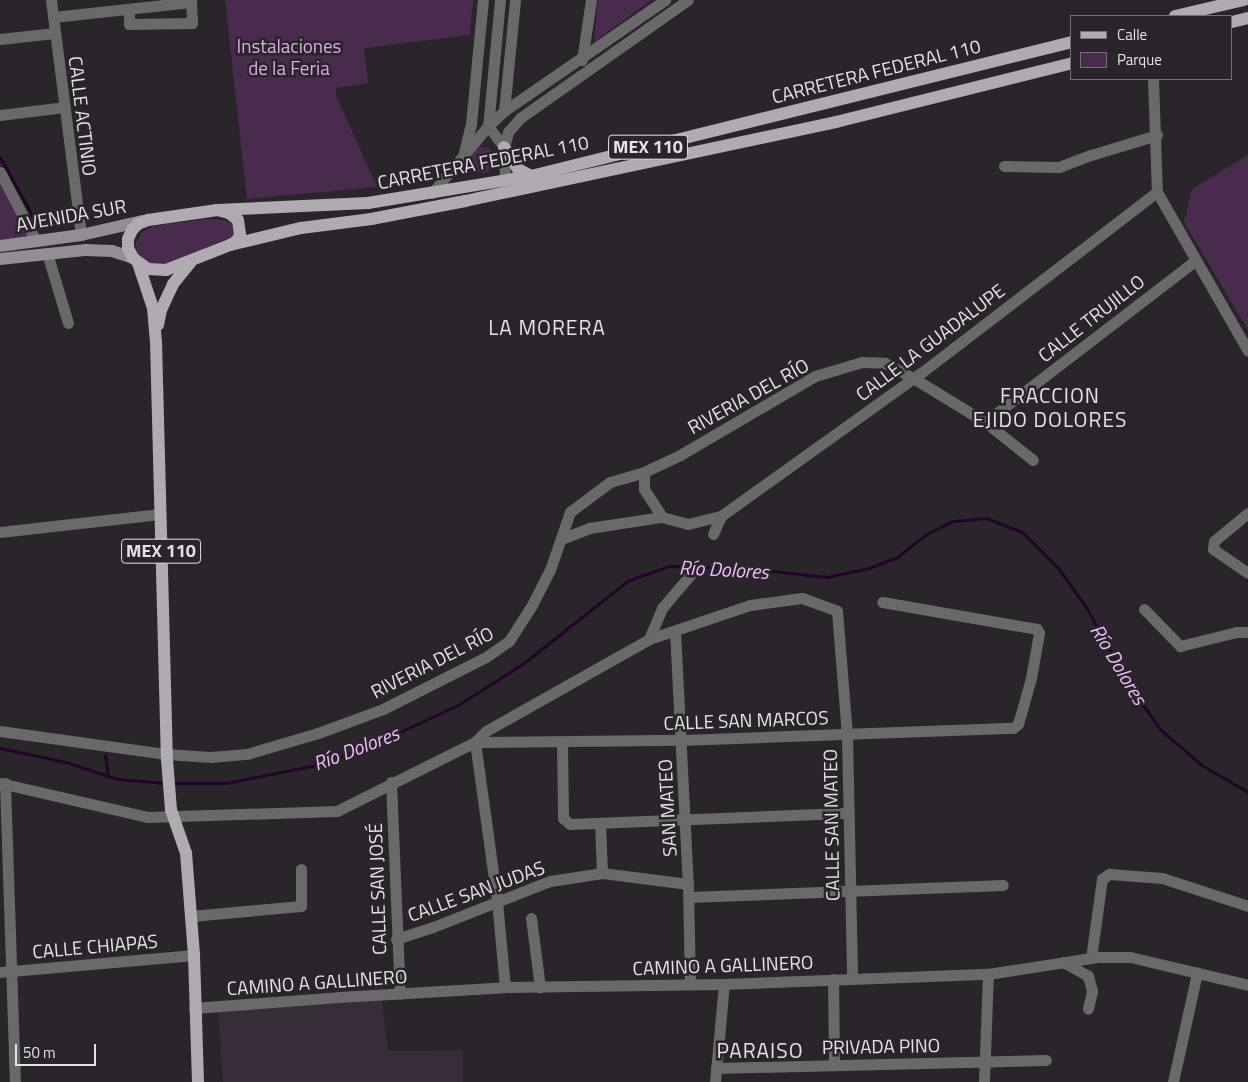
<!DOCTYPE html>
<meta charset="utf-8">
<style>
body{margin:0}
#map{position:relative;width:1248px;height:1082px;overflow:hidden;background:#2a242b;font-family:"Titillium Web",sans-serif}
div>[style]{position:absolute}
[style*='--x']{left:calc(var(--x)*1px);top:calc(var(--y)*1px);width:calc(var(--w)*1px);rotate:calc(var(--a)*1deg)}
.built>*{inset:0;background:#372d39}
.green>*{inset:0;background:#492b4e}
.round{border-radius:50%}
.stream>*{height:3px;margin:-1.5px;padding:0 1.5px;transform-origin:1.5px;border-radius:1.5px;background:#220428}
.minor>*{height:11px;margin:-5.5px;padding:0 5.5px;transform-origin:5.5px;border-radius:5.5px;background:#6b686c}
.secondary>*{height:12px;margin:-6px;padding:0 6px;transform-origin:6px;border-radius:6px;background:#928e93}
.primary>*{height:12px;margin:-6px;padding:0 6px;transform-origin:6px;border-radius:6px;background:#b0aab1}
span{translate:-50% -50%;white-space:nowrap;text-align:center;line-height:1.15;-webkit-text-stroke:5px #2a242b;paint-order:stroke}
.shield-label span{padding:1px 4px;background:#2a242b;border:1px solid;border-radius:4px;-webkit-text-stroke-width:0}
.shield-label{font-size:18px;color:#e6e2e7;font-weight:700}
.park-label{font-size:19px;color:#e0a8ea}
.street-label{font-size:19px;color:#e6e2e7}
.water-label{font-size:20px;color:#f4bcfe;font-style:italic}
.quarter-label{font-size:21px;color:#e6e2e7;letter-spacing:1px}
.legend{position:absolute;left:1070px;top:15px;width:162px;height:65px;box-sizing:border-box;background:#2a242b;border:1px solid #757076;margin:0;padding:6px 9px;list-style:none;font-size:15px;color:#e6e2e7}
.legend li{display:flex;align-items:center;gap:10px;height:25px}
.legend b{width:25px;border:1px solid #757076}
.scale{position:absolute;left:15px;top:1044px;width:81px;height:22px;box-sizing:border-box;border:2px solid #e6e2e7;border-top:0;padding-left:6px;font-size:15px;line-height:18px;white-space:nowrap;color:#e6e2e7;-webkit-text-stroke:4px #2a242b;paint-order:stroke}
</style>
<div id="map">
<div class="built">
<i style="clip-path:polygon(382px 1000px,388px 1051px,463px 1050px,463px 1082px,223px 1082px,218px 1010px)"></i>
</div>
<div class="green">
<i style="clip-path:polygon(225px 0,473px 0,470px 35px,364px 48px,368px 83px,336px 88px,336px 96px,377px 187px,247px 199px)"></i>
<i style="clip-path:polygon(598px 0,651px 0,594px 42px)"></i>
<i class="round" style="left:470px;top:147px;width:26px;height:26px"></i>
<i style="clip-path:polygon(1248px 155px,1248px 330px,1184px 222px,1192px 189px)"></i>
<i style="clip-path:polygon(0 172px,36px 241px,0 245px)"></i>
<i style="clip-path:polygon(205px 219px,225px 220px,234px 224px,236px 239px,168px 267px,150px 266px,135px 252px,136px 243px,142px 232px,154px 226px)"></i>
</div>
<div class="stream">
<i style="--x:0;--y:157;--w:81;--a:61.2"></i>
<i style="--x:0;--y:748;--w:67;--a:12"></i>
<i style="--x:66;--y:762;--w:54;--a:18.4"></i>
<i style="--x:117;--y:779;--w:48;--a:4.8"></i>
<i style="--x:105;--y:755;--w:21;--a:82"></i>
<i style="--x:171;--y:783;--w:55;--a:0"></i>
<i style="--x:226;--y:783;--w:92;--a:-11.3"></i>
<i style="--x:316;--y:765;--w:57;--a:-19.4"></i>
<i style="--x:370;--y:746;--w:97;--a:-25"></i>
<i style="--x:458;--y:705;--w:78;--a:-32.5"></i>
<i style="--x:524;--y:663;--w:132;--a:-38.5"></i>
<i style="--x:627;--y:581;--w:45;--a:-19.7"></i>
<i style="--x:669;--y:566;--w:76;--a:1.5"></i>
<i style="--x:745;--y:568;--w:82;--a:6.3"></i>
<i style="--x:827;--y:577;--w:43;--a:-12.1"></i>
<i style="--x:869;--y:568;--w:30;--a:-21"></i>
<i style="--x:897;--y:557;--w:36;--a:-38"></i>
<i style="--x:925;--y:535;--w:31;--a:-27"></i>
<i style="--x:953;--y:521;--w:33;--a:-5"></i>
<i style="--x:986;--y:518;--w:39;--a:21"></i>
<i style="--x:1022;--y:532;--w:51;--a:45"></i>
<i style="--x:1058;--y:568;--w:48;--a:54.3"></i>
<i style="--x:1086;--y:607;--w:95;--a:61"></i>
<i style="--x:1132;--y:690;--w:49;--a:54.1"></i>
<i style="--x:1161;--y:730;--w:55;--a:40.6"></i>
<i style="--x:1203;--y:766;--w:52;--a:30"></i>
</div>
<div class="minor">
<i style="--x:51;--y:0;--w:237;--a:82.7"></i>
<i style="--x:500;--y:0;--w:127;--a:95.4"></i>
<i style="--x:488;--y:126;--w:26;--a:53"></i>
<i style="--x:53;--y:17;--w:139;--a:-6.2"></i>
<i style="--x:191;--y:2;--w:21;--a:87"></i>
<i style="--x:192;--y:23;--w:63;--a:179.1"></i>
<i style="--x:129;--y:24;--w:15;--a:-90"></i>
<i style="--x:0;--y:39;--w:55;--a:-6.2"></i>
<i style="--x:582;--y:60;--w:61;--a:-81.5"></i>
<i style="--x:1153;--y:79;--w:113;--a:88"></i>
<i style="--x:1157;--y:192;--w:183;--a:60.2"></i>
<i style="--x:504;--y:111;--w:112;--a:-84.3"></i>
<i style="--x:0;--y:115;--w:64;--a:-7.1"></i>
<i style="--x:464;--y:152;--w:29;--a:-76"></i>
<i style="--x:471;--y:124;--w:125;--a:-84.5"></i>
<i style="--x:1004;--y:166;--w:55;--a:1"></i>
<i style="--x:1059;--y:167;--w:34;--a:-21"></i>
<i style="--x:1091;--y:155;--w:69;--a:-16.9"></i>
<i style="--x:0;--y:172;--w:78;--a:62.4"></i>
<i style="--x:505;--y:180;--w:33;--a:-92"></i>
<i style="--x:504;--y:147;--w:16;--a:-75"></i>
<i style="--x:508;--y:132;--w:18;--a:-49"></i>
<i style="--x:520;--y:118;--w:205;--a:-35.1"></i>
<i style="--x:432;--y:193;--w:87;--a:-50.1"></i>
<i style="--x:488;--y:126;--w:22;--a:-43"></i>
<i style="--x:504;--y:111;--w:196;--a:-34.6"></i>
<i style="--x:47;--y:253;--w:73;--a:73.3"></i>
<i style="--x:985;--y:422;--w:265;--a:-37.5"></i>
<i style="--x:644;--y:472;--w:17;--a:90"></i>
<i style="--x:644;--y:489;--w:33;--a:57"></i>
<i style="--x:662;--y:517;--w:27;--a:15"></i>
<i style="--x:688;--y:524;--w:34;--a:-14"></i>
<i style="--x:721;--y:516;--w:246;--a:-35.6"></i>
<i style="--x:921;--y:373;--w:297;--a:-37.5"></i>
<i style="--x:1248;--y:513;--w:44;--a:140.5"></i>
<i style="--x:1214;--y:541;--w:8;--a:97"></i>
<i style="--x:1213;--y:549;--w:42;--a:34.4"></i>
<i style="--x:0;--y:532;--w:161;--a:-6.4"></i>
<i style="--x:713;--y:534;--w:20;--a:-66"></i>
<i style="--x:561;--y:539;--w:30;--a:-21"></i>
<i style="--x:589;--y:528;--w:74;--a:-8.6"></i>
<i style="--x:1144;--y:609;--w:52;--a:45.8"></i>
<i style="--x:1180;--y:646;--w:58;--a:-14"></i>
<i style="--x:1236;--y:632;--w:12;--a:0"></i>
<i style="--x:675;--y:631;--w:253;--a:87.1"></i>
<i style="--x:688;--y:884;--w:100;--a:88.9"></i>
<i style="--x:649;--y:639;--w:34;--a:-67"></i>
<i style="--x:662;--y:608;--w:45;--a:-49.5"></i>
<i style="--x:0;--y:731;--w:168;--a:7.9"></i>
<i style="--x:166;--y:754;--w:45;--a:3.8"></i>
<i style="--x:211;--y:757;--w:36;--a:-5"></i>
<i style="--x:247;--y:754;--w:74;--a:-16.5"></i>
<i style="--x:318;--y:733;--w:69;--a:-20.3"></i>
<i style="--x:383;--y:709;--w:115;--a:-26.8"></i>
<i style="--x:486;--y:657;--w:28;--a:-35"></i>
<i style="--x:509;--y:641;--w:43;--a:-57.4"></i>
<i style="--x:532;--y:605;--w:39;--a:-63"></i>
<i style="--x:550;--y:570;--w:61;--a:-71"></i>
<i style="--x:570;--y:512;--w:50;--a:-36.9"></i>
<i style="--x:610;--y:482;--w:35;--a:-16"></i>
<i style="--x:644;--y:472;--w:40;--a:-25"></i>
<i style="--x:680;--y:455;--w:156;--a:-30.3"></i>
<i style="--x:815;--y:376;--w:49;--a:-16.6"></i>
<i style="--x:862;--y:362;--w:23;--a:2"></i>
<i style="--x:885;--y:363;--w:32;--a:28"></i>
<i style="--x:913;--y:378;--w:84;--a:31.4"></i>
<i style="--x:985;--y:422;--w:61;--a:38.4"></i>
<i style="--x:475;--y:742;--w:206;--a:-0.6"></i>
<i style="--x:681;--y:740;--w:332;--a:-2.1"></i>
<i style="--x:1013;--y:728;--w:6;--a:-39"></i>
<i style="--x:1018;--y:724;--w:48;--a:-74.2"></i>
<i style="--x:1031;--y:678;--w:46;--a:-79.9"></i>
<i style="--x:1039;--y:633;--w:4;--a:-117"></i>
<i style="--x:1037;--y:629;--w:157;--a:-170.1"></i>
<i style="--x:475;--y:742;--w:161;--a:82.1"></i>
<i style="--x:497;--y:901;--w:86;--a:84.7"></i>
<i style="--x:562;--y:742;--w:76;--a:89.2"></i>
<i style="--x:563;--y:818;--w:9;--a:41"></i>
<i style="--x:570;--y:824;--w:279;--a:-2.3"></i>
<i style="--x:391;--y:782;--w:212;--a:87.6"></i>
<i style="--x:0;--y:783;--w:151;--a:13"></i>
<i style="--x:147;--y:817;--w:190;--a:-1.8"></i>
<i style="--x:337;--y:811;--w:154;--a:-26.6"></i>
<i style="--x:475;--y:742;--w:16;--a:-45"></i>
<i style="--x:486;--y:731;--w:187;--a:-29.4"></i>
<i style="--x:649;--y:639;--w:107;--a:-18.6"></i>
<i style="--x:750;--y:605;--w:52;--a:-7.7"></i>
<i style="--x:802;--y:598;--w:37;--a:20"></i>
<i style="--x:837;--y:611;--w:123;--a:85.4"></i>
<i style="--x:847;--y:734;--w:245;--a:88.8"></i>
<i style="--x:5;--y:783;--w:299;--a:88.1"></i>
<i style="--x:600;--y:823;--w:50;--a:87.7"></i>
<i style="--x:689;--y:897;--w:314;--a:-2.2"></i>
<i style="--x:191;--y:916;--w:110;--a:-5.2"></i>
<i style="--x:301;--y:906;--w:37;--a:-90"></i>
<i style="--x:531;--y:918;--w:70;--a:82.6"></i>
<i style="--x:396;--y:939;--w:39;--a:-18"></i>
<i style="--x:433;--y:927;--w:126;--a:-21.5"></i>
<i style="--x:550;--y:881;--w:53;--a:-8.7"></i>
<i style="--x:602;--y:873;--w:87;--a:7.3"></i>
<i style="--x:1091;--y:958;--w:80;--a:-82.1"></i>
<i style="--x:1102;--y:879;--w:9;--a:-36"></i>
<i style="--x:1109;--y:874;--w:53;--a:4.3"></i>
<i style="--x:1162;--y:878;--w:90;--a:18"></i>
<i style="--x:1063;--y:962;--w:29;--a:29"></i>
<i style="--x:1088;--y:976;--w:16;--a:75"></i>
<i style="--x:1092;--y:991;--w:18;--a:103"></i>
<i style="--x:0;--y:972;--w:195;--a:-5"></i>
<i style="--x:833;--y:979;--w:86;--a:89.3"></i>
<i style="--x:194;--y:1008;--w:145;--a:-4.3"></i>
<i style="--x:339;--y:997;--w:166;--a:-3.4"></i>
<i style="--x:505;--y:987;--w:219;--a:-0.8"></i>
<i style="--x:724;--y:984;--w:264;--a:-2.2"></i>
<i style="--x:988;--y:974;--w:111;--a:-8.8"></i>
<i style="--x:1098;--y:957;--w:32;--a:0"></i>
<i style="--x:1130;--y:957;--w:121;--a:13.3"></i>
<i style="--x:716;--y:1068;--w:330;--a:-1.4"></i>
<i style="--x:715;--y:1082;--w:98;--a:-84.8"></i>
<i style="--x:984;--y:1082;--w:108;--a:-87.9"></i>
<i style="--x:1173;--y:1082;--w:112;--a:-77.6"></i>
</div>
<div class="secondary">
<i style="--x:0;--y:246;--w:82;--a:-7.7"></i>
<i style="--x:81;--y:235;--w:64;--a:-12.7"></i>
<i style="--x:0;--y:259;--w:85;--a:-6"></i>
<i style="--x:85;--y:250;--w:27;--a:2"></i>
<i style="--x:112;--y:251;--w:22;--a:18"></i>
</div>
<div class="primary">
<i style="--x:1175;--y:16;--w:71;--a:-13.1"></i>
<i style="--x:1232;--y:22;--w:16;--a:-14"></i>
<i style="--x:504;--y:147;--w:26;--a:58"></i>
<i style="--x:518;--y:169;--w:15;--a:28"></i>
<i style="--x:217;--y:210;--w:151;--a:-2.7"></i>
<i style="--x:368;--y:203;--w:165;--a:-9.4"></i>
<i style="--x:531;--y:176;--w:557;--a:-13.91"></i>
<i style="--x:217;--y:210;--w:12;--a:14"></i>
<i style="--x:229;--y:213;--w:11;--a:38"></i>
<i style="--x:238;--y:220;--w:15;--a:82"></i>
<i style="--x:240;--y:235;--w:7;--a:117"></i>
<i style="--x:237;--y:241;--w:8;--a:150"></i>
<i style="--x:230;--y:245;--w:69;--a:158.7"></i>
<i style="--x:166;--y:270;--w:18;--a:-177"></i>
<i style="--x:148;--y:269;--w:19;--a:-144"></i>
<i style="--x:133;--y:258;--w:11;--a:-117"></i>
<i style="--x:128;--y:248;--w:9;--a:-90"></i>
<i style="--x:128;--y:239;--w:10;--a:-66"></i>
<i style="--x:132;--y:230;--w:8;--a:-45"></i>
<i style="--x:138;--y:224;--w:11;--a:-22"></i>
<i style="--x:148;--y:220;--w:70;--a:-8.2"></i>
<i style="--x:230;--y:245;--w:73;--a:-13.5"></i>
<i style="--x:301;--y:228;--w:71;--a:-7.3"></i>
<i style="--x:371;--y:219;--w:96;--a:-10.8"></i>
<i style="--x:465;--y:201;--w:379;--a:-12"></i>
<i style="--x:836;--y:122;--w:243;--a:-14"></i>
<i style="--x:138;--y:263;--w:47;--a:71.6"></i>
<i style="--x:153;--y:308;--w:34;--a:85"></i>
<i style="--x:156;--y:342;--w:417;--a:88.5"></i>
<i style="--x:167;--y:759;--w:51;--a:85.5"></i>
<i style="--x:171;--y:810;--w:46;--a:70.8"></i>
<i style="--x:186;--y:853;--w:102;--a:85.5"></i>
<i style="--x:194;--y:955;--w:127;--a:88.2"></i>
<i style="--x:158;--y:325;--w:15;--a:-79"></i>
<i style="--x:161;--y:310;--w:29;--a:-65"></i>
<i style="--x:173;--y:284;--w:28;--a:-51"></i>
</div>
<div class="shield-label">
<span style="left:648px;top:147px">MEX 110</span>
<span style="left:161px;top:551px">MEX 110</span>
</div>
<div class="park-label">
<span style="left:289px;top:57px">Instalaciones<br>de la Feria</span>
</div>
<div class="street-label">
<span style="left:876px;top:71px;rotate:-14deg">CARRETERA FEDERAL 110</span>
<span style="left:83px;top:116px;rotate:83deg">CALLE ACTINIO</span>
<span style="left:483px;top:162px;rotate:-11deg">CARRETERA FEDERAL 110</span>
<span style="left:71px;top:215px;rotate:-10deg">AVENIDA SUR</span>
<span style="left:1091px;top:318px;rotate:-38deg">CALLE TRUJILLO</span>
<span style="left:930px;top:342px;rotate:-37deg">CALLE LA GUADALUPE</span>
<span style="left:748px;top:396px;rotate:-29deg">RIVERIA DEL RÍO</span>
<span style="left:432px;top:662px;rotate:-27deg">RIVERIA DEL RÍO</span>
<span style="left:746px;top:720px;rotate:-2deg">CALLE SAN MARCOS</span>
<span style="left:667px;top:808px;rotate:-93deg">SAN MATEO</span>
<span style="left:831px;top:825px;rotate:-91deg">CALLE SAN MATEO</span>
<span style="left:377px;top:889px;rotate:-92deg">CALLE SAN JOSÉ</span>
<span style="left:476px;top:891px;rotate:-20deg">CALLE SAN JUDAS</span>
<span style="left:95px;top:946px;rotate:-5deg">CALLE CHIAPAS</span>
<span style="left:723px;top:965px;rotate:-2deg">CAMINO A GALLINERO</span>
<span style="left:317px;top:982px;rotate:-4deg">CAMINO A GALLINERO</span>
<span style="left:881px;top:1046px;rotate:-1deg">PRIVADA PINO</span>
</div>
<div class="water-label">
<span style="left:724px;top:569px;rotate:3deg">Río Dolores</span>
<span style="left:1119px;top:664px;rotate:59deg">Río Dolores</span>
<span style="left:356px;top:748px;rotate:-21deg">Río Dolores</span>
</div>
<div class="quarter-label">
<span style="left:547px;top:327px">LA MORERA</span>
<span style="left:1050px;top:407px">FRACCION<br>EJIDO DOLORES</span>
<span style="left:760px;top:1050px">PARAISO</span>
</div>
<ul class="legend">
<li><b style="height:6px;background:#b0aab1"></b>Calle</li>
<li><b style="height:14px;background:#492b4e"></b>Parque</li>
</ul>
<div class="scale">50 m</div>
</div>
